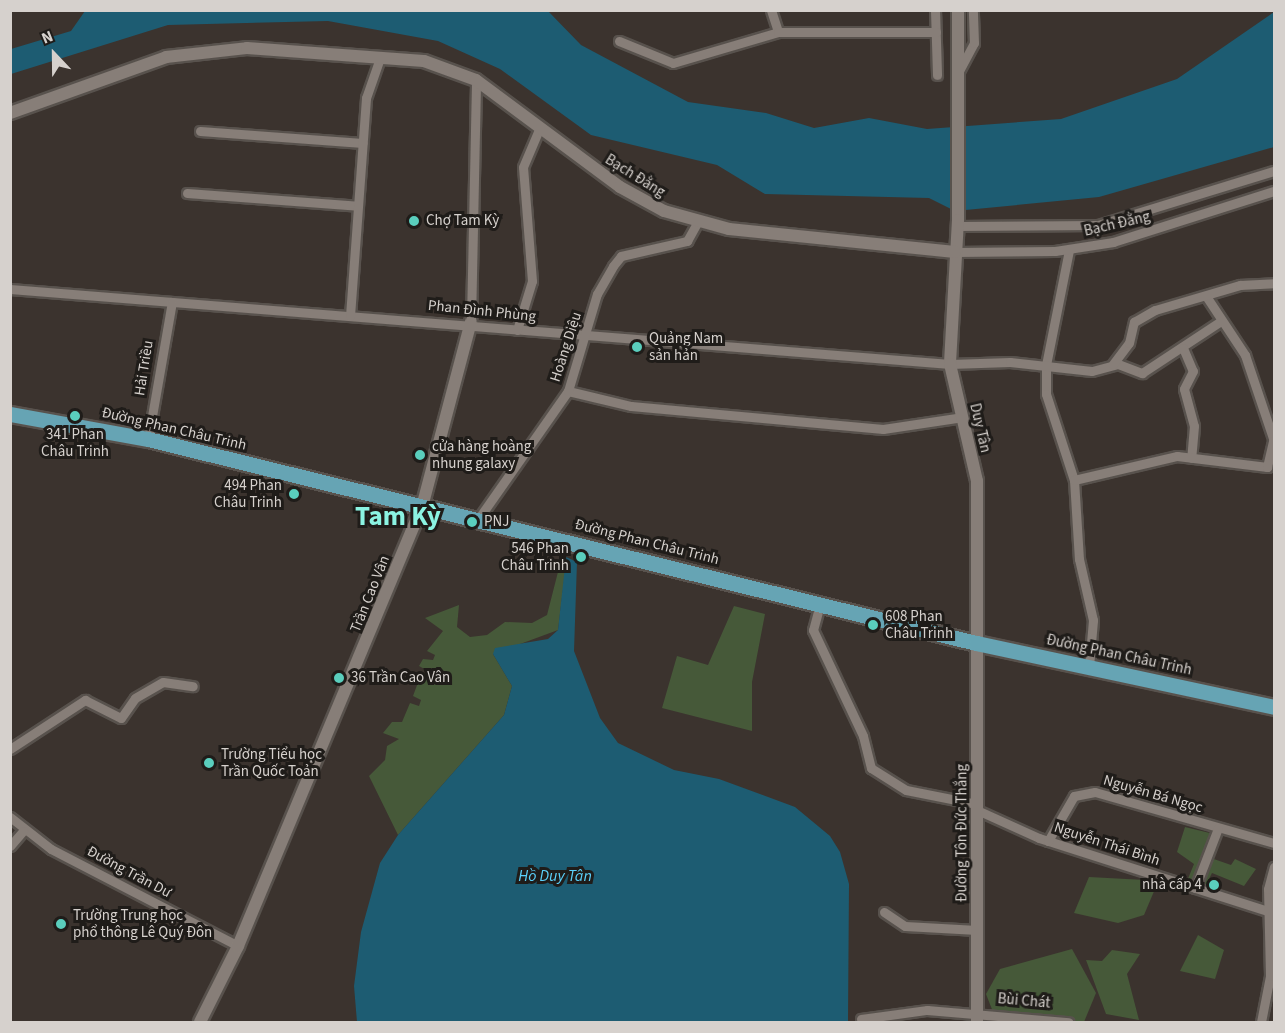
<!DOCTYPE html>
<meta charset="utf-8">
<style>
body{margin:0}
#map{position:relative;width:1285px;height:1033px;overflow:hidden;background:#3b332e;font-family:"Source Sans 3",sans-serif}
div>[style]{position:absolute}
[style*='--x']{left:calc(var(--x)*1px);top:calc(var(--y)*1px);width:calc(var(--w)*1px);rotate:calc(var(--a)*1deg)}
.green>*{inset:0;background:#465939}
.water>*{inset:0;background:#1d5c72}
.roads{filter:drop-shadow(2px 0 #58524d) drop-shadow(-2px 0 #58524d) drop-shadow(0 2px #58524d) drop-shadow(0 -2px #58524d)}
.minor>*{height:9px;margin:-4.5px;padding:0 4.5px;transform-origin:4.5px;border-radius:4.5px;background:#877e78}
.tertiary>*{height:12px;margin:-6px;padding:0 6px;transform-origin:6px;border-radius:6px;background:#877e78}
.primary>*{height:15px;margin:-7.5px;padding:0 7.5px;transform-origin:7.5px;border-radius:7.5px;background:#66a4b4}
.dots>*{width:16px;height:16px;translate:-50% -50%;box-sizing:border-box;border:3px solid #1f1c19;border-radius:50%}
span{translate:-50% -50%;white-space:nowrap;text-align:center;line-height:1.15;-webkit-text-stroke:6px #1f1c19;paint-order:stroke}
.street-label{font-size:15px;color:#d6d1cd}
.poi-label{font-size:15px;color:#d6d1cd}
.left{translate:0 -50%;text-align:left}
.right{translate:-100% -50%;text-align:right}
.water-label{font-size:16px;color:#5bd1fa;font-style:italic}
.town-label{font-size:27px;color:#8bf3e2;font-weight:700}
.frame{position:absolute;inset:0;border:12px solid #d6d1cd;pointer-events:none}
.north{position:absolute;left:24px;top:24px;width:60px;height:60px;-webkit-text-stroke:4px #1f1c19;paint-order:stroke;rotate:338deg;font-size:16px;font-weight:700;line-height:24px;text-align:center;color:#d6d1cd}
.north::after{content:'';display:block;margin:auto;width:21px;height:27px;background:#d6d1cd;clip-path:polygon(50% 0,100% 100%,50% 72%,0 100%)}
</style>
<div id="map">
<div class="green">
<i style="clip-path:polygon(560px 564px,566px 565px,558px 630px,493px 654px,512px 686px,504px 715px,398px 835px,369px 776px,385px 760px,387px 746px,399px 739px,383px 733px,392px 722px,402px 722px,410px 703px,419px 706px,421px 700px,413px 696px,420px 677px,433px 683px,437px 676px,419px 666px,423px 659px,433px 660px,435px 655px,427px 651px,443px 631px,425px 618px,459px 605px,457px 627px,470px 637px,487px 635px,505px 622px,532px 623px,547px 615px)"></i>
<i style="clip-path:polygon(734px 606px,765px 614px,752px 682px,752px 731px,662px 708px,677px 656px,708px 665px)"></i>
<i style="clip-path:polygon(1185px 827px,1218px 835px,1208px 857px,1231px 865px,1235px 859px,1256px 869px,1244px 886px,1212px 873px,1203px 891px,1187px 881px,1194px 864px,1177px 852px)"></i>
<i style="clip-path:polygon(1089px 877px,1145px 880px,1155px 889px,1144px 915px,1118px 923px,1074px 913px)"></i>
<i style="clip-path:polygon(1198px 935px,1224px 950px,1215px 979px,1180px 971px)"></i>
<i style="clip-path:polygon(1072px 949px,1096px 993px,1084px 1022px,1006px 1022px,993px 1012px,986px 994px,1000px 969px)"></i>
<i style="clip-path:polygon(1112px 950px,1140px 954px,1127px 974px,1139px 1020px,1106px 1014px,1086px 960px,1102px 961px)"></i>
</div>
<div class="water">
<i style="clip-path:polygon(85px 11px,548px 11px,581px 45px,688px 102px,766px 113px,814px 128px,869px 118px,927px 129px,1061px 119px,1177px 79px,1274px 12px,1274px 147px,1099px 197px,955px 211px,929px 198px,765px 194px,717px 165px,591px 135px,500px 69px,438px 41px,328px 21px,168px 25px,11px 74px,11px 49px,71px 31px)"></i>
<i style="clip-path:polygon(566px 557px,577px 562px,574px 651px,600px 718px,618px 743px,674px 770px,719px 779px,795px 807px,830px 836px,840px 852px,849px 884px,848px 1022px,357px 1022px,354px 986px,361px 932px,380px 863px,398px 835px,504px 715px,512px 686px,493px 654px,495px 648px,548px 639px,558px 630px)"></i>
</div>
<div class="roads">
<div class="minor">
<i style="--x:771;--y:10;--w:23;--a:72"></i>
<i style="--x:935;--y:10;--w:65;--a:88.2"></i>
<i style="--x:619;--y:41;--w:58;--a:22.2"></i>
<i style="--x:673;--y:63;--w:109;--a:-16.4"></i>
<i style="--x:778;--y:32;--w:158;--a:0"></i>
<i style="--x:959;--y:71;--w:32;--a:-62"></i>
<i style="--x:974;--y:43;--w:33;--a:-92"></i>
<i style="--x:200;--y:131;--w:163;--a:4.2"></i>
<i style="--x:187;--y:193;--w:171;--a:4.3"></i>
<i style="--x:957;--y:226;--w:141;--a:-0.4"></i>
<i style="--x:1098;--y:225;--w:184;--a:-17.1"></i>
<i style="--x:1069;--y:250;--w:117;--a:101.3"></i>
<i style="--x:1046;--y:365;--w:29;--a:90"></i>
<i style="--x:1046;--y:394;--w:90;--a:72"></i>
<i style="--x:1074;--y:480;--w:79;--a:86.4"></i>
<i style="--x:1079;--y:559;--w:63;--a:77.1"></i>
<i style="--x:1093;--y:620;--w:47;--a:94.9"></i>
<i style="--x:955;--y:252;--w:100;--a:-0.6"></i>
<i style="--x:1055;--y:251;--w:59;--a:-8.8"></i>
<i style="--x:1113;--y:242;--w:169;--a:-17.6"></i>
<i style="--x:10;--y:289;--w:943;--a:4.56"></i>
<i style="--x:950;--y:364;--w:60;--a:-1.9"></i>
<i style="--x:1010;--y:362;--w:82;--a:6.3"></i>
<i style="--x:1092;--y:371;--w:27;--a:-15"></i>
<i style="--x:1118;--y:364;--w:26;--a:21"></i>
<i style="--x:1142;--y:373;--w:95;--a:-33.4"></i>
<i style="--x:1206;--y:296;--w:71;--a:56.5"></i>
<i style="--x:1245;--y:355;--w:91;--a:71.4"></i>
<i style="--x:350;--y:316;--w:219;--a:-85.8"></i>
<i style="--x:366;--y:98;--w:42;--a:-70.7"></i>
<i style="--x:471;--y:322;--w:242;--a:-88.8"></i>
<i style="--x:517;--y:330;--w:51;--a:-73"></i>
<i style="--x:532;--y:281;--w:114;--a:-94.5"></i>
<i style="--x:523;--y:167;--w:43;--a:-67"></i>
<i style="--x:1183;--y:348;--w:25;--a:67"></i>
<i style="--x:1193;--y:371;--w:20;--a:117"></i>
<i style="--x:1184;--y:389;--w:38;--a:75"></i>
<i style="--x:1194;--y:426;--w:32;--a:95"></i>
<i style="--x:1113;--y:364;--w:26;--a:-53"></i>
<i style="--x:1129;--y:343;--w:22;--a:-77"></i>
<i style="--x:1134;--y:322;--w:24;--a:-30"></i>
<i style="--x:1155;--y:310;--w:89;--a:-16.4"></i>
<i style="--x:1240;--y:285;--w:34;--a:-3"></i>
<i style="--x:568;--y:391;--w:65;--a:13.4"></i>
<i style="--x:631;--y:406;--w:253;--a:5.2"></i>
<i style="--x:883;--y:429;--w:81;--a:-8.5"></i>
<i style="--x:148;--y:439;--w:139;--a:-80.1"></i>
<i style="--x:1074;--y:480;--w:106;--a:-13.1"></i>
<i style="--x:1177;--y:456;--w:91;--a:7"></i>
<i style="--x:1267;--y:467;--w:27;--a:-77"></i>
<i style="--x:479;--y:518;--w:155;--a:-55"></i>
<i style="--x:568;--y:391;--w:101;--a:-73.4"></i>
<i style="--x:597;--y:294;--w:32;--a:-60"></i>
<i style="--x:613;--y:266;--w:13;--a:-51"></i>
<i style="--x:621;--y:256;--w:68;--a:-12.8"></i>
<i style="--x:687;--y:241;--w:23;--a:-61"></i>
<i style="--x:820;--y:604;--w:27;--a:105"></i>
<i style="--x:813;--y:630;--w:117;--a:64.7"></i>
<i style="--x:863;--y:736;--w:33;--a:76"></i>
<i style="--x:871;--y:768;--w:41;--a:32.2"></i>
<i style="--x:906;--y:790;--w:72;--a:11.2"></i>
<i style="--x:10;--y:749;--w:90;--a:-33.2"></i>
<i style="--x:85;--y:700;--w:40;--a:26.6"></i>
<i style="--x:121;--y:718;--w:24;--a:-55"></i>
<i style="--x:135;--y:698;--w:32;--a:-30"></i>
<i style="--x:163;--y:682;--w:30;--a:8"></i>
<i style="--x:977;--y:810;--w:68;--a:24.3"></i>
<i style="--x:1039;--y:838;--w:247;--a:17.7"></i>
<i style="--x:10;--y:817;--w:52;--a:38"></i>
<i style="--x:51;--y:849;--w:211;--a:27.4"></i>
<i style="--x:1048;--y:841;--w:52;--a:-60"></i>
<i style="--x:1074;--y:796;--w:21;--a:-11"></i>
<i style="--x:1095;--y:792;--w:186;--a:15.9"></i>
<i style="--x:10;--y:846;--w:20;--a:-49"></i>
<i style="--x:1195;--y:888;--w:64;--a:-69"></i>
<i style="--x:884;--y:912;--w:25;--a:34"></i>
<i style="--x:905;--y:926;--w:72;--a:3.2"></i>
<i style="--x:861;--y:1019;--w:67;--a:-7.8"></i>
<i style="--x:927;--y:1010;--w:142;--a:4.9"></i>
<i style="--x:1261;--y:1022;--w:47;--a:-78.9"></i>
<i style="--x:1270;--y:976;--w:87;--a:-91.3"></i>
<i style="--x:1268;--y:889;--w:23;--a:-75"></i>
</div>
<div class="tertiary">
<i style="--x:958;--y:10;--w:210;--a:90"></i>
<i style="--x:958;--y:220;--w:144;--a:93.2"></i>
<i style="--x:950;--y:364;--w:120;--a:77"></i>
<i style="--x:977;--y:481;--w:541;--a:90"></i>
<i style="--x:10;--y:113;--w:166;--a:-19.7"></i>
<i style="--x:166;--y:57;--w:81;--a:-6.3"></i>
<i style="--x:247;--y:48;--w:177;--a:4.2"></i>
<i style="--x:424;--y:61;--w:55;--a:20.1"></i>
<i style="--x:476;--y:80;--w:179;--a:36.6"></i>
<i style="--x:620;--y:187;--w:50;--a:28.6"></i>
<i style="--x:664;--y:211;--w:67;--a:15.5"></i>
<i style="--x:729;--y:229;--w:227;--a:5.8"></i>
<i style="--x:200;--y:1022;--w:85;--a:-63.4"></i>
<i style="--x:238;--y:946;--w:476;--a:-67.3"></i>
<i style="--x:422;--y:507;--w:191;--a:-75.2"></i>
</div>
<div class="primary">
<i style="--x:10;--y:414;--w:140;--a:10.3"></i>
<i style="--x:148;--y:439;--w:853;--a:13.84"></i>
<i style="--x:976;--y:643;--w:305;--a:12.1"></i>
</div>
</div>
<div class="dots">
<i style="left:414px;top:221px;background:#5acebd"></i>
<i style="left:637px;top:347px;background:#5acebd"></i>
<i style="left:75px;top:416px;background:#5acebd"></i>
<i style="left:420px;top:455px;background:#5acebd"></i>
<i style="left:294px;top:494px;background:#5acebd"></i>
<i style="left:472px;top:522px;background:#5acebd"></i>
<i style="left:581px;top:557px;background:#5acebd"></i>
<i style="left:873px;top:625px;background:#5acebd"></i>
<i style="left:339px;top:678px;background:#5acebd"></i>
<i style="left:209px;top:763px;background:#5acebd"></i>
<i style="left:1214px;top:885px;background:#5acebd"></i>
<i style="left:61px;top:924px;background:#5acebd"></i>
</div>
<div class="street-label">
<span style="left:635px;top:176px;rotate:32deg">Bạch Đằng</span>
<span style="left:1117px;top:224px;rotate:-13deg">Bạch Đằng</span>
<span style="left:482px;top:311px;rotate:6deg">Phan Đình Phùng</span>
<span style="left:566px;top:347px;rotate:-72deg">Hoàng Diệu</span>
<span style="left:144px;top:368px;rotate:-81deg">Hải Triều</span>
<span style="left:980px;top:428px;rotate:77deg">Duy Tân</span>
<span style="left:174px;top:429px;rotate:13deg">Đường Phan Châu Trinh</span>
<span style="left:647px;top:542px;rotate:14deg">Đường Phan Châu Trinh</span>
<span style="left:370px;top:594px;rotate:-68deg">Trần Cao Vân</span>
<span style="left:1119px;top:655px;rotate:12deg">Đường Phan Châu Trinh</span>
<span style="left:1153px;top:794px;rotate:16deg">Nguyễn Bá Ngọc</span>
<span style="left:962px;top:833px;rotate:-90deg">Đường Tôn Đức Thắng</span>
<span style="left:1107px;top:844px;rotate:18deg">Nguyễn Thái Bình</span>
<span style="left:129px;top:872px;rotate:28deg">Đường Trần Dư</span>
<span style="left:1024px;top:1001px;rotate:5deg">Bùi Chát</span>
</div>
<div class="poi-label">
<span class="left" style="left:426px;top:221px">Chợ Tam Kỳ</span>
<span class="left" style="left:649px;top:347px">Quảng Nam<br>sản hản</span>
<span style="left:75px;top:443px">341 Phan<br>Châu Trinh</span>
<span class="left" style="left:432px;top:455px">cửa hàng hoàng<br>nhung galaxy</span>
<span class="right" style="left:282px;top:494px">494 Phan<br>Châu Trinh</span>
<span class="left" style="left:484px;top:522px">PNJ</span>
<span class="right" style="left:569px;top:557px">546 Phan<br>Châu Trinh</span>
<span class="left" style="left:885px;top:625px">608 Phan<br>Châu Trinh</span>
<span class="left" style="left:351px;top:678px">36 Trần Cao Vân</span>
<span class="left" style="left:221px;top:763px">Trường Tiểu học<br>Trần Quốc Toản</span>
<span class="right" style="left:1202px;top:885px">nhà cấp 4</span>
<span class="left" style="left:73px;top:924px">Trường Trung học<br>phổ thông Lê Quý Đôn</span>
</div>
<div class="water-label">
<span style="left:555px;top:876px">Hồ Duy Tân</span>
</div>
<div class="town-label">
<span style="left:398px;top:517px">Tam Kỳ</span>
</div>
<div class="frame"></div>
<div class="north">N</div>
</div>
